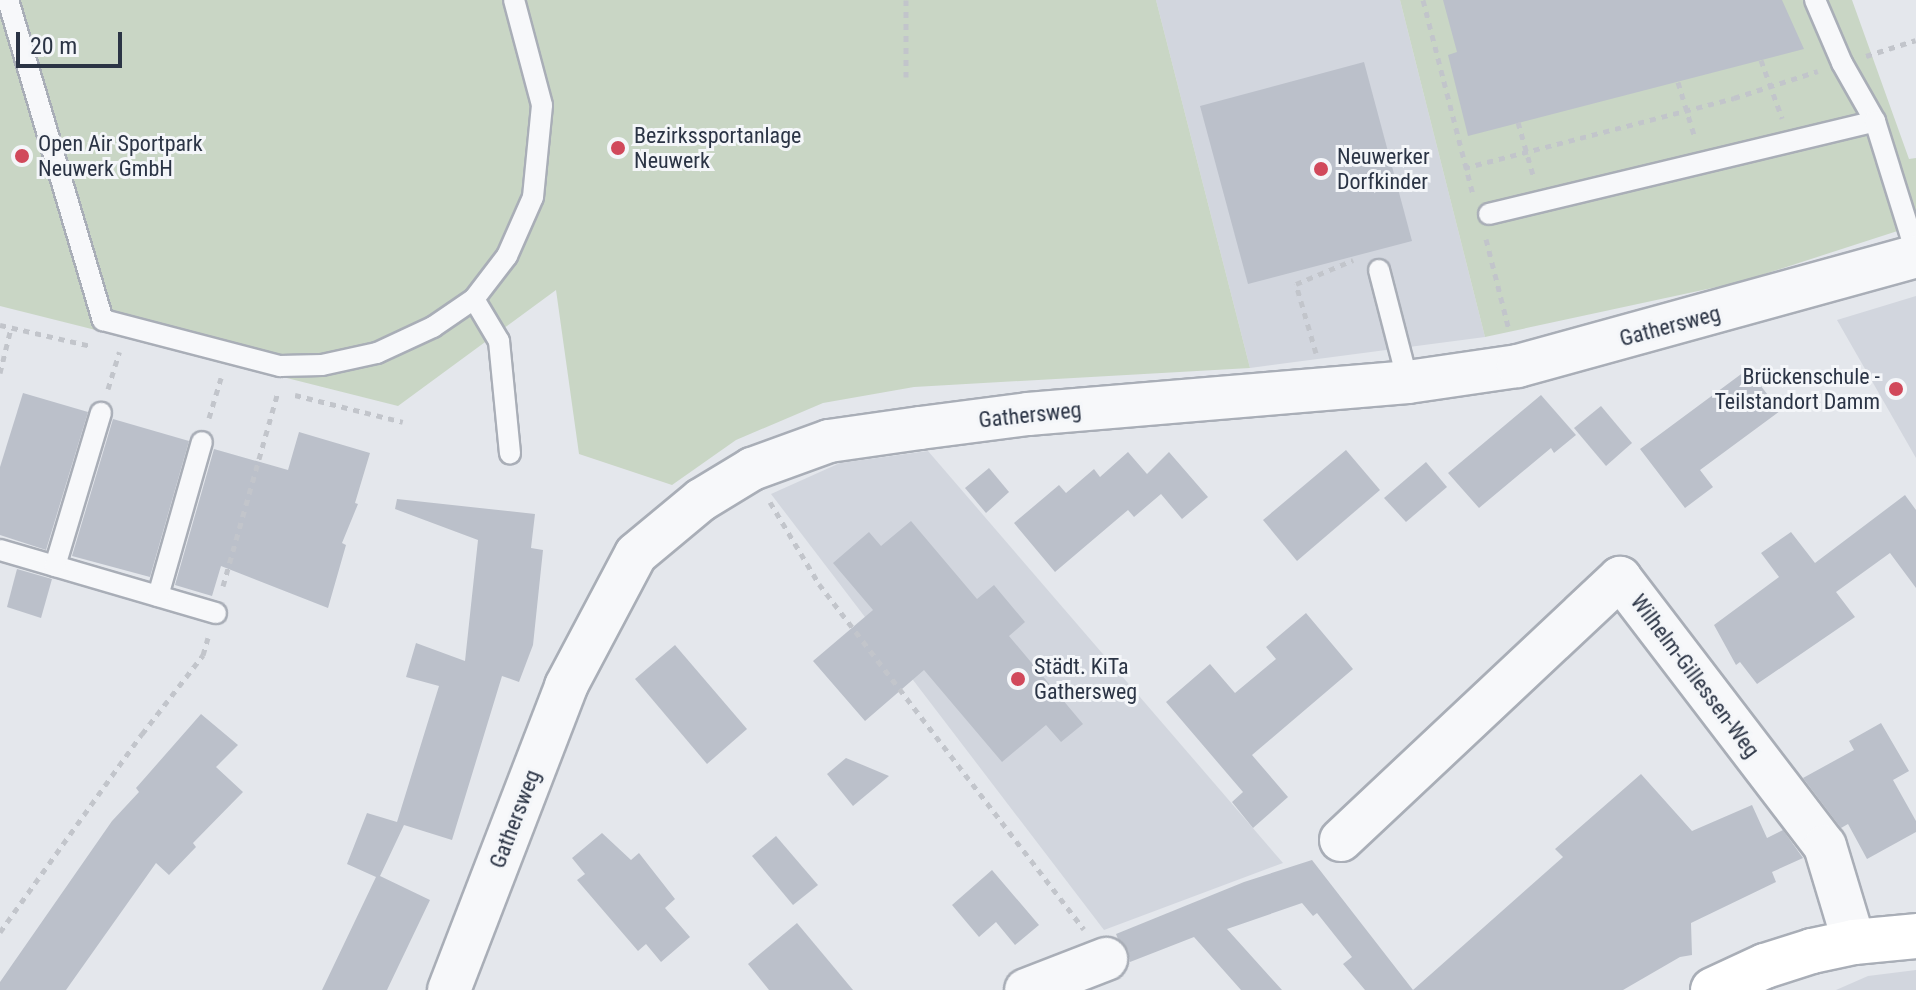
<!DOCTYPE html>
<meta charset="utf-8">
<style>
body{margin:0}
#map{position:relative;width:1916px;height:990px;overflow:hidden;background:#e4e7ec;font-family:"Roboto Condensed",sans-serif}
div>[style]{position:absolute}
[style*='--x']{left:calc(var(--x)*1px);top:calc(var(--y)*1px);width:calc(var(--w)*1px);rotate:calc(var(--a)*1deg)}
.built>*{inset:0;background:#d2d6de}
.green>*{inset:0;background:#c9d6c5}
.building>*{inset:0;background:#bbc0ca}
.path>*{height:5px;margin-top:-2.5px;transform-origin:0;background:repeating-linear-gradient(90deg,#c2c5cb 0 6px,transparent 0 12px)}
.roads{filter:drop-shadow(2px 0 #a9aeb7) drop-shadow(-2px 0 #a9aeb7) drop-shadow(0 2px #a9aeb7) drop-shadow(0 -2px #a9aeb7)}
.lane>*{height:20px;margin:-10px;padding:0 10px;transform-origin:10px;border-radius:10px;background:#f7f8fa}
.street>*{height:42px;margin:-21px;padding:0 21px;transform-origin:21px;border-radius:21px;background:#f7f8fa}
.secondary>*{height:44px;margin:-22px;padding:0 22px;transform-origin:22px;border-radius:22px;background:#fff}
.dots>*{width:22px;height:22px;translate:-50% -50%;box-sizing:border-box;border:4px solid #f4f6f9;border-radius:50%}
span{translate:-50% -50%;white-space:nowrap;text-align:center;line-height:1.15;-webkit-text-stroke:6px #f4f6f9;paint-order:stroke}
.poi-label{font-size:22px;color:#2b3445}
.left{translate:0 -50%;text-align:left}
.right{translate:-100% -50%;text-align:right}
.street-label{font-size:22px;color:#2b3445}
.scale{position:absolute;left:16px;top:32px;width:106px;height:36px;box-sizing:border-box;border:4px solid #2b3445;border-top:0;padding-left:10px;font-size:24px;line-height:28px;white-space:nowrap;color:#2b3445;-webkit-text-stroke:6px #f4f6f9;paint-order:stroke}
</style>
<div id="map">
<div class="built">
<i style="clip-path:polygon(1156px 0,1400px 0,1485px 337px,1250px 368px)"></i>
<i style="clip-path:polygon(1916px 296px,1916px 458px,1837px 320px)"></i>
<i style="clip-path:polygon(928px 451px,1283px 863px,1104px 930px,771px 494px,840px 463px)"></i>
<i style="clip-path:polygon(1916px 970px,1916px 990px,1836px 990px,1868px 976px)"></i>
</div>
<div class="green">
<i style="clip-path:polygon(0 0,1156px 0,1250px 368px,914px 387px,823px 403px,736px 440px,672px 485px,579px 454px,556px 290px,398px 406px,0 306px)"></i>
<i style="clip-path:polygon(1400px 0,1852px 0,1909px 159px,1916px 158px,1916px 225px,1740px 282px,1485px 337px)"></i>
</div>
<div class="building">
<i style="clip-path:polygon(1443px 0,1782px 0,1804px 49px,1468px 136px,1448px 55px,1457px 52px)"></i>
<i style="clip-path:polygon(1364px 62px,1412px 241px,1248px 284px,1200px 106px)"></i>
<i style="clip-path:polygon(1748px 369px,1780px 411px,1700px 470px,1713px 487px,1685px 508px,1640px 449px)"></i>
<i style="clip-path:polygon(23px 393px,88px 412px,46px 550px,0 535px,0 467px)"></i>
<i style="clip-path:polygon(1541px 395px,1576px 435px,1554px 453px,1551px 448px,1479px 508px,1448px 473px)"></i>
<i style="clip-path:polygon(1601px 406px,1632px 443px,1606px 466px,1574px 428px)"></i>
<i style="clip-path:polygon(113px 419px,189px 441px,150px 577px,72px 556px)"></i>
<i style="clip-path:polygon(299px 432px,370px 453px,355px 503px,358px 504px,342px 543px,346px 545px,328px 608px,221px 566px,212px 596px,175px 585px,214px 449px,288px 470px)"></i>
<i style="clip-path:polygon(1346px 450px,1380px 490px,1297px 561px,1263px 520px)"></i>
<i style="clip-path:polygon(1128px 452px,1147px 474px,1169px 452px,1208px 497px,1182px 519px,1161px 494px,1134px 517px,1128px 510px,1055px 572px,1014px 523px,1059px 485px,1066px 493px,1094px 469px,1100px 477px)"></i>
<i style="clip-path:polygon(1426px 462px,1447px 487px,1406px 522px,1384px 498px)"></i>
<i style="clip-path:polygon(989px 468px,1009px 492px,986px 513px,965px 488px)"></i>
<i style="clip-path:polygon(1905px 495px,1916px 510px,1916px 588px,1890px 553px,1836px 592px,1855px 617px,1757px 684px,1740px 662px,1736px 665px,1714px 625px,1779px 577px,1761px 553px,1791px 532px,1815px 563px)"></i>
<i style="clip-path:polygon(397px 499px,535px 514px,531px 548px,543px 550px,533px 645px,519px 682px,502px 676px,452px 840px,404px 825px,380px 876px,430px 900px,387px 990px,322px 990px,376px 877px,347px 864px,367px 813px,397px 822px,439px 686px,406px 677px,416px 643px,465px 661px,478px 540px,395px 509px)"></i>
<i style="clip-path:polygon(911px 521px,977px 599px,994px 585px,1025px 622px,1009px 636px,1083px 724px,1061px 742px,1046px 725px,1002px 762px,924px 670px,865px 721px,813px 661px,873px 610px,833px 563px,869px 532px,881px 546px)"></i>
<i style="clip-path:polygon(17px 569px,52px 579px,41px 618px,7px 607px)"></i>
<i style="clip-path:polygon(1306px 613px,1353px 669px,1252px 755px,1288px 797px,1253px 828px,1232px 802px,1243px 792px,1166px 702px,1210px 664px,1235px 693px,1276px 659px,1266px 647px)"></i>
<i style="clip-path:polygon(675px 645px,747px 729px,707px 764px,635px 679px)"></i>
<i style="clip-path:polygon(201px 714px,238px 745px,216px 767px,243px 792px,193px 843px,196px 847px,169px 875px,156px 863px,66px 990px,0 990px,0 982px,112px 821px,139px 792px,136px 788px)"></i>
<i style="clip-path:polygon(1881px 723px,1909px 771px,1893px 780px,1916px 821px,1916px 832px,1867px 859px,1848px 824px,1841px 828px,1803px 778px,1854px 750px,1849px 741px)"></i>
<i style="clip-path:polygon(846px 758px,889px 776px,853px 806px,827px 774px)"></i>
<i style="clip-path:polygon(1641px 774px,1692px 831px,1752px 805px,1767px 838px,1783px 830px,1803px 858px,1772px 872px,1776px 882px,1691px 923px,1692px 955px,1680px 957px,1623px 990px,1413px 990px,1563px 857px,1555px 849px)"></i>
<i style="clip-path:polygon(602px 833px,631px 860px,639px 853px,675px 899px,665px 908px,690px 937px,661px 962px,646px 944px,638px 951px,577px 880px,585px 874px,572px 858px)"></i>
<i style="clip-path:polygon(776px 836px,818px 885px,793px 905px,752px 856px)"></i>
<i style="clip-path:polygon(1312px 860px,1413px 990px,1365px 990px,1343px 964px,1352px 957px,1317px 913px,1313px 916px,1302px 903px,1227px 929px,1282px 990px,1241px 990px,1194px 937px,1130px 962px,1128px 950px,1118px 939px,1116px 934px,1244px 882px)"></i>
<i style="clip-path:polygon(992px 870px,1039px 925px,1015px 945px,996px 922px,979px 937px,952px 905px)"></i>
<i style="clip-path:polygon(797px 923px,853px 990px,769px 990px,748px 964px)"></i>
</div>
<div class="path">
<i style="--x:906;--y:0;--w:77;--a:90"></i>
<i style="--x:1423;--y:0;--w:201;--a:75.6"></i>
<i style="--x:1866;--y:56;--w:52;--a:-17.7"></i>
<i style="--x:1761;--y:60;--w:62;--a:70.1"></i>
<i style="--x:1678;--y:82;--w:59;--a:73.1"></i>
<i style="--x:1518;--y:122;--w:55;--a:74.2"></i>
<i style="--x:1464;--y:168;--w:279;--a:-14.5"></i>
<i style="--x:1734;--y:98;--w:88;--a:-17.8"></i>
<i style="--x:1486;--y:239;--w:94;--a:75.8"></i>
<i style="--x:0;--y:325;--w:93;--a:13"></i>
<i style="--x:1316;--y:353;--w:72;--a:-106.2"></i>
<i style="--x:1296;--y:284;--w:62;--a:-22.8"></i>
<i style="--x:0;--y:373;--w:46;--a:-76.3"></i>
<i style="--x:108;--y:389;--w:39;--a:-73"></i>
<i style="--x:295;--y:395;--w:111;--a:14"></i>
<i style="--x:209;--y:418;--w:42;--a:-73.3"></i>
<i style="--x:770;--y:502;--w:96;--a:59.1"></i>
<i style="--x:819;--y:584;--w:435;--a:52.5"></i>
<i style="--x:223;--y:586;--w:202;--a:-74.2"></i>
<i style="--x:0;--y:932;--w:244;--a:-54.4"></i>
<i style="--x:142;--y:734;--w:100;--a:-52.3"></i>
<i style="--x:203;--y:655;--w:18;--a:-74"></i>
</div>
<div class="roads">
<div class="lane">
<i style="--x:8;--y:0;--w:334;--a:73.5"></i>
<i style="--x:103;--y:320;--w:183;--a:14.6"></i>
<i style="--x:280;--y:366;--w:42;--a:-1.4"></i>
<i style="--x:322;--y:365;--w:56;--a:-12.3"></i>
<i style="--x:377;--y:353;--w:62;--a:-24.9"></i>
<i style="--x:433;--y:327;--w:50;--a:-34.3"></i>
<i style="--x:474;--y:299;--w:54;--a:-52.5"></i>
<i style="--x:507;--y:256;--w:64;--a:-66.2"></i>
<i style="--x:533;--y:197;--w:92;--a:-84.4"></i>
<i style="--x:542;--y:105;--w:109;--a:-104.9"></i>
<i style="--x:1815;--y:0;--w:69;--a:66.8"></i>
<i style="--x:1842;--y:63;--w:67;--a:60.4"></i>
<i style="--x:1489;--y:214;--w:397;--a:-13.5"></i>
<i style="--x:1875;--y:121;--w:138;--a:72.7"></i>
<i style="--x:1379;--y:270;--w:116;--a:75.5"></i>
<i style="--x:474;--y:299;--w:49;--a:59.2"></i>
<i style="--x:499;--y:341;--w:113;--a:84.4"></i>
<i style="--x:0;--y:550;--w:225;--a:16.3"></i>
<i style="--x:55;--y:566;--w:160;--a:-73.3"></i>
<i style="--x:158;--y:596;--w:160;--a:-74.1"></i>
</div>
<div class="street">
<i style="--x:1341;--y:840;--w:383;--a:-43.2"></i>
<i style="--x:1620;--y:578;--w:337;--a:52.6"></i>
<i style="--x:1825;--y:846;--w:100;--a:73.2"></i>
<i style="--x:449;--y:990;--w:326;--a:-68.9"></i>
<i style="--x:566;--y:686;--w:149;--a:-62.1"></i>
<i style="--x:636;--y:554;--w:85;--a:-39.7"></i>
<i style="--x:701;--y:500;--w:60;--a:-31.3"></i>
<i style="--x:752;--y:469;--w:82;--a:-20"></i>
<i style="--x:829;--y:441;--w:92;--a:-8.1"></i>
<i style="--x:920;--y:428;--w:109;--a:-7.4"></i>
<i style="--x:1028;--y:414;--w:381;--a:-4.8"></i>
<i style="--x:1408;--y:382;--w:111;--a:-8.3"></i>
<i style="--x:1518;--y:366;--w:413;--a:-15.4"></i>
<i style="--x:1026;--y:990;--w:86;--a:-21.2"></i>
</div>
<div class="secondary">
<i style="--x:1713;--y:990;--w:57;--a:-24.8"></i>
<i style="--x:1765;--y:966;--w:49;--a:-17.7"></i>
<i style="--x:1812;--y:951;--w:43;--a:-12.1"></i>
<i style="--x:1854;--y:942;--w:62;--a:-5.5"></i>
</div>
</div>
<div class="dots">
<i style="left:618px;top:148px;background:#d1495b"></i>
<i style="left:22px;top:156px;background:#d1495b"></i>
<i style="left:1321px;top:169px;background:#d1495b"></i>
<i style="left:1896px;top:389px;background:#d1495b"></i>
<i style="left:1018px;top:679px;background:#d1495b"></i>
</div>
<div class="poi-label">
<span class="left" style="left:634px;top:148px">Bezirkssportanlage<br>Neuwerk</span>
<span class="left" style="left:38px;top:156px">Open Air Sportpark<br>Neuwerk GmbH</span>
<span class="left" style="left:1337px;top:169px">Neuwerker<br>Dorfkinder</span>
<span class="right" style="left:1880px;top:389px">Brückenschule -<br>Teilstandort Damm</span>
<span class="left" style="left:1034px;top:679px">Städt. KiTa<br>Gathersweg</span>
</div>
<div class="street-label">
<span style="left:1670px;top:326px;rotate:-15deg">Gathersweg</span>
<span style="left:1030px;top:415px;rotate:-6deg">Gathersweg</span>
<span style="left:1695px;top:676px;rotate:53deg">Wilhelm-Gillessen-Weg</span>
<span style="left:515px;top:819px;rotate:-69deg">Gathersweg</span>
</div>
<div class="scale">20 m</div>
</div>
